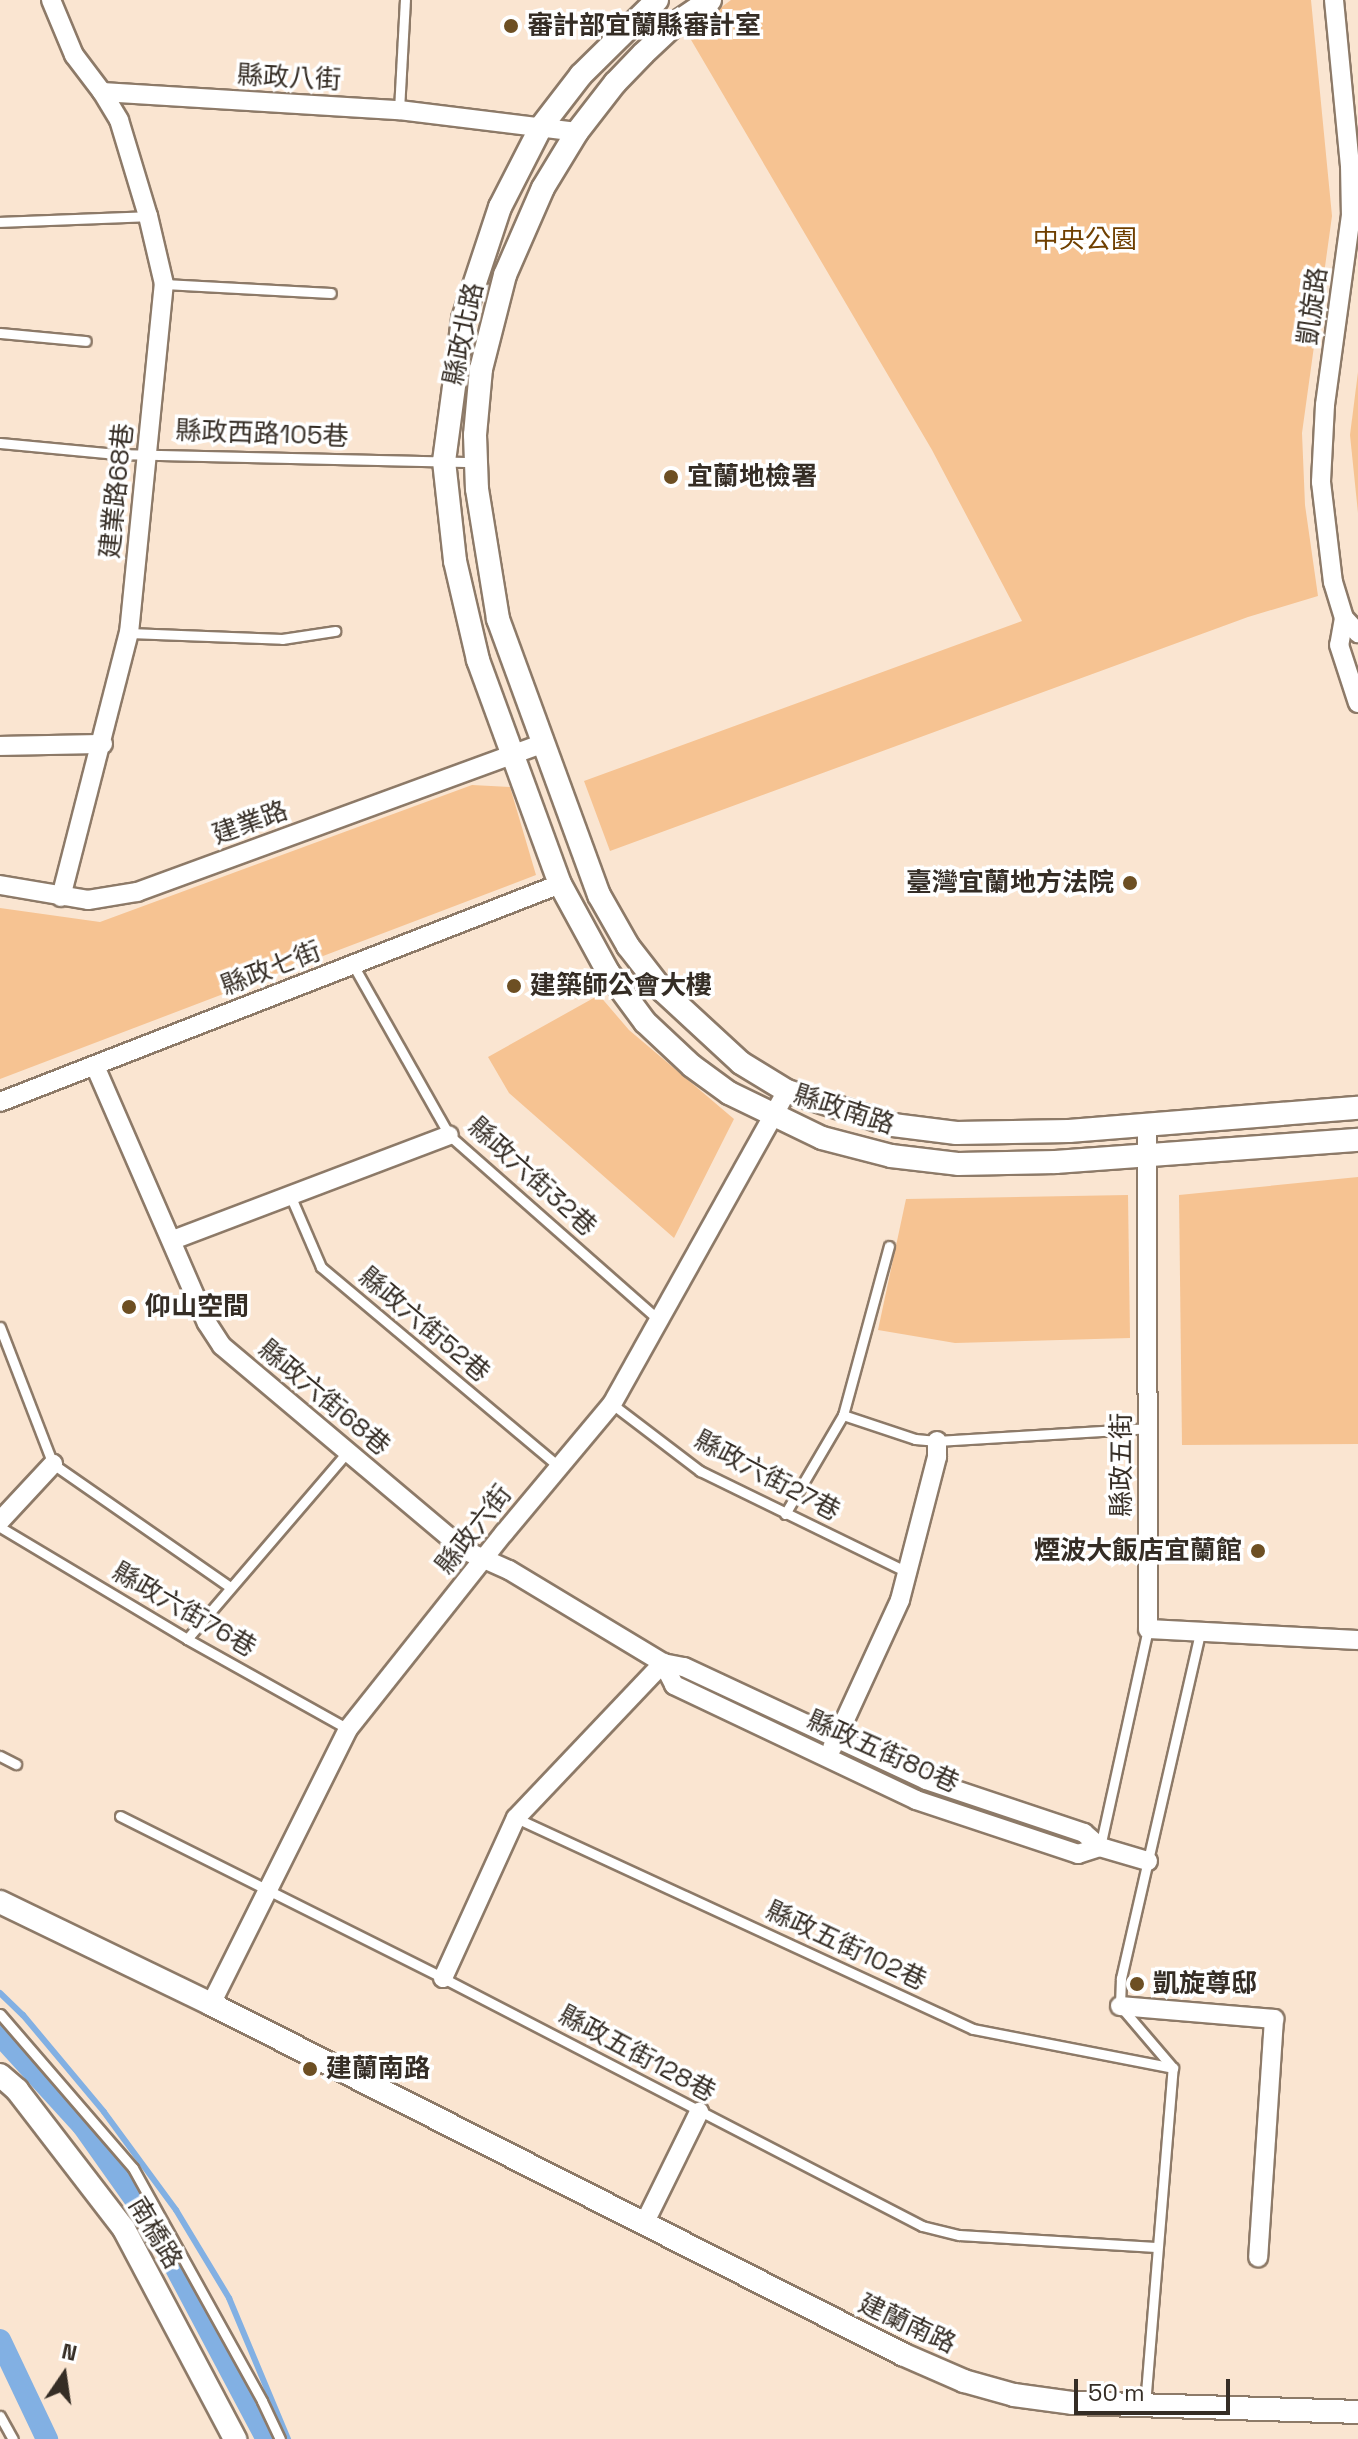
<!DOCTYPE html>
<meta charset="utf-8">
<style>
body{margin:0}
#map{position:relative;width:1358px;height:2439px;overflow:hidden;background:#fae5d1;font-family:"Space Grotesk","Noto Sans TC",sans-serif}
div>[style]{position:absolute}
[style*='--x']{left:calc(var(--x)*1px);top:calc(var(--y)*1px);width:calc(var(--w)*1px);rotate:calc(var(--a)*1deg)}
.green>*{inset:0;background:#f6c392}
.stream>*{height:6px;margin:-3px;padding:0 3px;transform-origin:3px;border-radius:3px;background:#82b0e3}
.canal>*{height:22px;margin:-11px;padding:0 11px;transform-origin:11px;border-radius:11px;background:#82b0e3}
.roads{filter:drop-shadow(2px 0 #8d7a68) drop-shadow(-2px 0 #8d7a68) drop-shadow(0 2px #8d7a68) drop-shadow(0 -2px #8d7a68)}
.service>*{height:9px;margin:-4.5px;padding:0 4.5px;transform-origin:4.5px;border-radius:4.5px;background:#fff}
.minor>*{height:18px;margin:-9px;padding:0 9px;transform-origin:9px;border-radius:9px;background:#fff}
.tertiary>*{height:22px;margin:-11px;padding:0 11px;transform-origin:11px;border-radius:11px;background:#fff}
.dots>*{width:22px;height:22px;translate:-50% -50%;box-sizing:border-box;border:4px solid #fff;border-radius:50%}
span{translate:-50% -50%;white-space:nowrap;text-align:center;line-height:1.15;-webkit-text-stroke:7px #fff;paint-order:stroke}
.poi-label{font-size:26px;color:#352d25;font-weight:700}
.left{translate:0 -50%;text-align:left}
.right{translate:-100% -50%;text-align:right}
.street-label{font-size:26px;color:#352d25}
.park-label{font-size:26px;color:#6f3f00}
.north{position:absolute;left:24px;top:2335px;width:80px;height:80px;-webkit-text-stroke:6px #fff;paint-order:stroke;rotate:13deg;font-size:22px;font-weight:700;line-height:32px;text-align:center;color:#352d25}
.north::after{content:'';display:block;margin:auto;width:28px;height:36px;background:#352d25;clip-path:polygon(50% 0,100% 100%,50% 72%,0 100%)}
.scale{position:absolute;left:1074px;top:2379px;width:156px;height:36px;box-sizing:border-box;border:4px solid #352d25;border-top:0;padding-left:10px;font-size:24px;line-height:28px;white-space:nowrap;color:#352d25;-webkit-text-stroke:6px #fff;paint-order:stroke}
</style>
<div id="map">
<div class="green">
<i style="clip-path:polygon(731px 0,1311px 0,1332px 216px,1302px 433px,1305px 505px,1318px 596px,1248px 617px,610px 851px,584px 781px,1022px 621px,932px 450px,687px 33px)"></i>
<i style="clip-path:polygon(1358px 372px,1358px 513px,1350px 435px)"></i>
<i style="clip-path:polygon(472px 785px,510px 787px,536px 875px,0 1079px,0 908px,100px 922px)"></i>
<i style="clip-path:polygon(599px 995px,629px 1030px,734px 1119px,674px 1238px,509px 1093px,488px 1057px)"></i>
<i style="clip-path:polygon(1358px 1177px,1358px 1444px,1182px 1445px,1179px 1195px)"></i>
<i style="clip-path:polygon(1128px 1195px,1130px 1338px,955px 1343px,878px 1330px,906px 1199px)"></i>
</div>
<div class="stream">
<i style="--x:0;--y:1993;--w:32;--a:44"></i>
<i style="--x:23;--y:2015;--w:126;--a:50.1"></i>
<i style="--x:104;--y:2112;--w:122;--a:53.7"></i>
<i style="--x:176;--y:2210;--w:103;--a:58.9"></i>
<i style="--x:229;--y:2298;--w:153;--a:67.3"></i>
</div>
<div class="canal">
<i style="--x:0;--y:2035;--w:123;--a:47.6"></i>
<i style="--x:83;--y:2126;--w:121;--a:54.7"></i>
<i style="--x:153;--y:2225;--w:242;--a:62"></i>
<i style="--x:0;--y:2340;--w:110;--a:64.6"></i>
</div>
<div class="roads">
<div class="service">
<i style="--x:399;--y:110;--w:110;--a:-86.9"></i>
<i style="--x:0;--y:222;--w:148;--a:-2.3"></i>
<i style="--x:164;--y:284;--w:167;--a:3.1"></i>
<i style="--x:0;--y:333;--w:86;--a:5.3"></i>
<i style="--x:0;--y:443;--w:117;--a:5.4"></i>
<i style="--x:116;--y:454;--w:360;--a:1.3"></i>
<i style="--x:129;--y:633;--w:153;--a:2.2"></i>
<i style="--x:282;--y:639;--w:54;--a:-8.6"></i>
<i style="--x:353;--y:965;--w:195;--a:60.5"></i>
<i style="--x:449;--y:1135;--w:278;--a:41.4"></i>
<i style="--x:290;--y:1195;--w:78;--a:66.7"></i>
<i style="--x:321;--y:1267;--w:309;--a:40"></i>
<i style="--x:0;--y:1327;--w:147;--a:68.9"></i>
<i style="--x:53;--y:1464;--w:216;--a:34.8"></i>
<i style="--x:612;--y:1404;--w:111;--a:37.3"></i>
<i style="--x:700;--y:1471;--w:233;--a:26"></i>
<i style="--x:843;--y:1415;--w:175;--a:-74.8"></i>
<i style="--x:785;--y:1514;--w:115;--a:-59.6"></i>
<i style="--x:843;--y:1415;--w:76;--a:18.4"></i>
<i style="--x:915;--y:1439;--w:22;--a:5"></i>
<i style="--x:937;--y:1441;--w:210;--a:-3.5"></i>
<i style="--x:0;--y:1527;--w:218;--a:30.9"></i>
<i style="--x:187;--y:1639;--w:184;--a:29.2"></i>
<i style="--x:187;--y:1639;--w:248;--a:-49.4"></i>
<i style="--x:0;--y:1756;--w:18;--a:27"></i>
<i style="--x:120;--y:1816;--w:361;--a:26.6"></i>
<i style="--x:443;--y:1978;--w:539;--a:27.37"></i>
<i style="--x:922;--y:2226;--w:38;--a:14"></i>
<i style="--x:959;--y:2235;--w:197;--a:3.5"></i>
<i style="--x:516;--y:1818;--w:503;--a:24.78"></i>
<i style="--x:973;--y:2029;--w:204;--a:11"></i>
<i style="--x:1100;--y:1847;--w:223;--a:-77.6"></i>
<i style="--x:0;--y:2014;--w:203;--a:49.2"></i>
<i style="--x:133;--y:2168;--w:266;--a:61"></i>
<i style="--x:262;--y:2401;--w:42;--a:64.7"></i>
<i style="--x:1145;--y:2405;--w:338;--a:-85.3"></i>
<i style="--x:1173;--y:2068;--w:82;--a:-130.5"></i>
<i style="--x:1120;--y:2006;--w:28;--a:-88"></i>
<i style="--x:1121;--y:1978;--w:357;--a:-77.1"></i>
<i style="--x:0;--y:2416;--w:26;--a:61"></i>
</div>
<div class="minor">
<i style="--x:51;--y:0;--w:60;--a:67.3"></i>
<i style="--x:74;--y:55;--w:46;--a:52.9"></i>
<i style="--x:102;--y:92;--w:298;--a:3.5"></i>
<i style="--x:399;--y:110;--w:179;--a:7"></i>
<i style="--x:1334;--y:0;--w:166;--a:84.5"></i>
<i style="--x:1350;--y:165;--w:50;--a:88.9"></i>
<i style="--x:1351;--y:215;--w:192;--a:97.8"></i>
<i style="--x:1325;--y:405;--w:77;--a:93"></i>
<i style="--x:1321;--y:482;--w:101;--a:83.2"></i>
<i style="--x:1333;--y:582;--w:38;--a:73"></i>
<i style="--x:1344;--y:618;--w:27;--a:100"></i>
<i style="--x:1339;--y:645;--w:61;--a:71.9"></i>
<i style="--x:1344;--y:618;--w:21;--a:47"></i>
<i style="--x:0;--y:746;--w:103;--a:-1.1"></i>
<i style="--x:0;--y:885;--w:89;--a:9.7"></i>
<i style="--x:88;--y:900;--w:50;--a:-9.3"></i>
<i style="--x:137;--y:892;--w:434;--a:-20.1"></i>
<i style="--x:61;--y:897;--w:273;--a:-75.6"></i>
<i style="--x:129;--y:633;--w:351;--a:-84.3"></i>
<i style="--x:164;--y:284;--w:70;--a:-103.2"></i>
<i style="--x:148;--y:216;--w:100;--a:-106.8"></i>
<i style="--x:119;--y:120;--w:33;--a:-121"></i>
<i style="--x:95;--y:1066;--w:280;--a:66.5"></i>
<i style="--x:207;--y:1323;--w:27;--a:57"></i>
<i style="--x:222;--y:1346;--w:317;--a:40.1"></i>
<i style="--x:464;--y:1550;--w:49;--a:24"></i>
<i style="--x:509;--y:1570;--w:180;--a:31.1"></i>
<i style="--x:663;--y:1663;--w:21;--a:11"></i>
<i style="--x:684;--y:1667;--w:267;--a:25"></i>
<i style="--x:926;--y:1780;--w:167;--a:18.5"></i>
<i style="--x:1084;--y:1833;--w:21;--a:41"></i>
<i style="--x:1100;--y:1847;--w:50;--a:16.3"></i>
<i style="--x:0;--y:1102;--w:601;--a:-21.27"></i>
<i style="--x:1147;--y:1125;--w:504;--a:89.89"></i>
<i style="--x:1148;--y:1629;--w:210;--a:3"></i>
<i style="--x:173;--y:1240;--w:295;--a:-20.8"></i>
<i style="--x:0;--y:1521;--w:78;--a:-47.1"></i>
<i style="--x:663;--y:1663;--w:25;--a:63"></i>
<i style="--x:674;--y:1685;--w:268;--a:25.4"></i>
<i style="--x:916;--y:1800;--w:171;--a:18.4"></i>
<i style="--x:1078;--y:1854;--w:23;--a:-18"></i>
<i style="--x:832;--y:1748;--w:163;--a:-65.3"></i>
<i style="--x:900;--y:1600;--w:148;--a:-75.5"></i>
<i style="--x:937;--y:1457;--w:16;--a:-90"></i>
<i style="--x:443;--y:1978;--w:176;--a:-65.5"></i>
<i style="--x:516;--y:1818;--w:214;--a:-46.5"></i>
<i style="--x:211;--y:2004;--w:307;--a:-63.5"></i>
<i style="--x:348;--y:1729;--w:251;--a:-51.5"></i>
<i style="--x:504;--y:1533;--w:168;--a:-50.1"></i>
<i style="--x:612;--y:1404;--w:359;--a:-60.8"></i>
<i style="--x:1120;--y:2006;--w:155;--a:4.8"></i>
<i style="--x:1274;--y:2019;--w:239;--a:93.8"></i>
<i style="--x:644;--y:2224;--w:125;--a:-63.8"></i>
</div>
<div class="tertiary">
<i style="--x:657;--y:0;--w:107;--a:135.4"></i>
<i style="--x:581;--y:75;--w:66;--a:127.6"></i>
<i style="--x:541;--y:127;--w:90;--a:117.1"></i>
<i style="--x:500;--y:207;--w:118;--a:108.3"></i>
<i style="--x:463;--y:319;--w:143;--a:97.6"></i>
<i style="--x:444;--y:461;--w:101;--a:83.7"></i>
<i style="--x:455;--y:561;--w:102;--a:76.9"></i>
<i style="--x:478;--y:660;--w:239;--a:69.9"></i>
<i style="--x:560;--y:884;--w:100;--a:61.4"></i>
<i style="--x:608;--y:972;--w:62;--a:53.5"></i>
<i style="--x:645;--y:1022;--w:64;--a:43.1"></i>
<i style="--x:692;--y:1066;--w:46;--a:36.1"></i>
<i style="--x:729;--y:1093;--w:103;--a:25.8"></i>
<i style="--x:822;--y:1138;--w:71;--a:14.6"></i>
<i style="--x:891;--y:1156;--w:67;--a:6.8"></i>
<i style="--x:958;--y:1164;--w:98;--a:-1.2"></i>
<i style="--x:1056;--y:1162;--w:303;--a:-4.2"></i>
<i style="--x:710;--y:0;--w:41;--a:145.9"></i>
<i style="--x:676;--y:23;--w:45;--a:136.8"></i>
<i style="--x:643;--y:54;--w:40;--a:134"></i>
<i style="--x:615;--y:83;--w:62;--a:127.8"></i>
<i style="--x:577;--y:132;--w:66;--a:121.3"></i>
<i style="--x:543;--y:188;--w:95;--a:113.6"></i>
<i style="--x:505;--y:275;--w:97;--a:104.3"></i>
<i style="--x:481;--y:369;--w:66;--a:95.2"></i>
<i style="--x:475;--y:435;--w:54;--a:87.9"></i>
<i style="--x:477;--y:489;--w:132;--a:80.8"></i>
<i style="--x:498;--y:619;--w:294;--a:69.9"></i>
<i style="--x:599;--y:895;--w:59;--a:60.4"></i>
<i style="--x:628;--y:946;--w:57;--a:52.1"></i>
<i style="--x:663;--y:991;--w:106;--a:42.7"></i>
<i style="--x:741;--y:1063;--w:54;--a:31.3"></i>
<i style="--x:787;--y:1091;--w:111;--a:17.8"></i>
<i style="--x:893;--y:1125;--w:64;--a:7.2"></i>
<i style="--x:956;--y:1133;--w:113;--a:-1"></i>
<i style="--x:1069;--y:1131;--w:290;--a:-4.6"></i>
<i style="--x:0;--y:1902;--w:234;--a:25.8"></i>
<i style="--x:211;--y:2004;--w:775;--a:26.86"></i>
<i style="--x:902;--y:2354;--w:68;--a:23.5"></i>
<i style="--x:964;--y:2381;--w:52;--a:15.6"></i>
<i style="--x:1014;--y:2395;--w:60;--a:7.7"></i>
<i style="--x:1073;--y:2403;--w:285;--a:1.8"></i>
<i style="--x:0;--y:2075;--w:23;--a:41"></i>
<i style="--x:17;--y:2090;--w:175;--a:52.4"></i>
<i style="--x:124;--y:2229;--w:238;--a:62.1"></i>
</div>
</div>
<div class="dots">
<i style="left:511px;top:26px;background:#6d4f23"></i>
<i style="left:671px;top:477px;background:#6d4f23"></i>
<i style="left:1130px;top:883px;background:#6d4f23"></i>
<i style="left:514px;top:986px;background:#6d4f23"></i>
<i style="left:129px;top:1307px;background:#6d4f23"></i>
<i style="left:1258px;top:1551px;background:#6d4f23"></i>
<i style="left:1137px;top:1984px;background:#6d4f23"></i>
<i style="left:310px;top:2069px;background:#6d4f23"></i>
</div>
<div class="poi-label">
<span class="left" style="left:527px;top:26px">審計部宜蘭縣審計室</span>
<span class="left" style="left:687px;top:477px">宜蘭地檢署</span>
<span class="right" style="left:1114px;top:883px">臺灣宜蘭地方法院</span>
<span class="left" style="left:530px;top:986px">建築師公會大樓</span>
<span class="left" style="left:145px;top:1307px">仰山空間</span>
<span class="right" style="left:1242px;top:1551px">煙波大飯店宜蘭館</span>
<span class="left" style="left:1153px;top:1984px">凱旋尊邸</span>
<span class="left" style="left:326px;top:2069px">建蘭南路</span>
</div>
<div class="street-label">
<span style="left:289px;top:78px;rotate:3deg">縣政八街</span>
<span style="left:1313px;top:306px;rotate:-82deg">凱旋路</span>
<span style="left:464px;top:334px;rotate:-78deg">縣政北路</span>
<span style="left:262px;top:434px;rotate:2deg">縣政西路105巷</span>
<span style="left:117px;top:491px;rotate:-84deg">建業路68巷</span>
<span style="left:250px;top:823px;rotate:-20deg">建業路</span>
<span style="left:271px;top:969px;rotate:-21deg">縣政七街</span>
<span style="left:844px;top:1110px;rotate:18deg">縣政南路</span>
<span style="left:532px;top:1177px;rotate:42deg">縣政六街32巷</span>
<span style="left:424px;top:1325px;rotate:40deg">縣政六街52巷</span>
<span style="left:324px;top:1398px;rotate:40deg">縣政六街68巷</span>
<span style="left:1122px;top:1465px;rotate:-90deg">縣政五街</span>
<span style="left:767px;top:1476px;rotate:28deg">縣政六街27巷</span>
<span style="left:474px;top:1530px;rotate:-52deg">縣政六街</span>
<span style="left:184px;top:1610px;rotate:30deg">縣政六街76巷</span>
<span style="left:883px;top:1752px;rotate:24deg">縣政五街80巷</span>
<span style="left:846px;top:1946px;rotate:25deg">縣政五街102巷</span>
<span style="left:637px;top:2054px;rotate:28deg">縣政五街128巷</span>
<span style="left:155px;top:2233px;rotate:59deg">南橋路</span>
<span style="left:907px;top:2324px;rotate:25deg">建蘭南路</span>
</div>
<div class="park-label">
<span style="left:1085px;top:240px">中央公園</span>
</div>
<div class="north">N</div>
<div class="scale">50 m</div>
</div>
